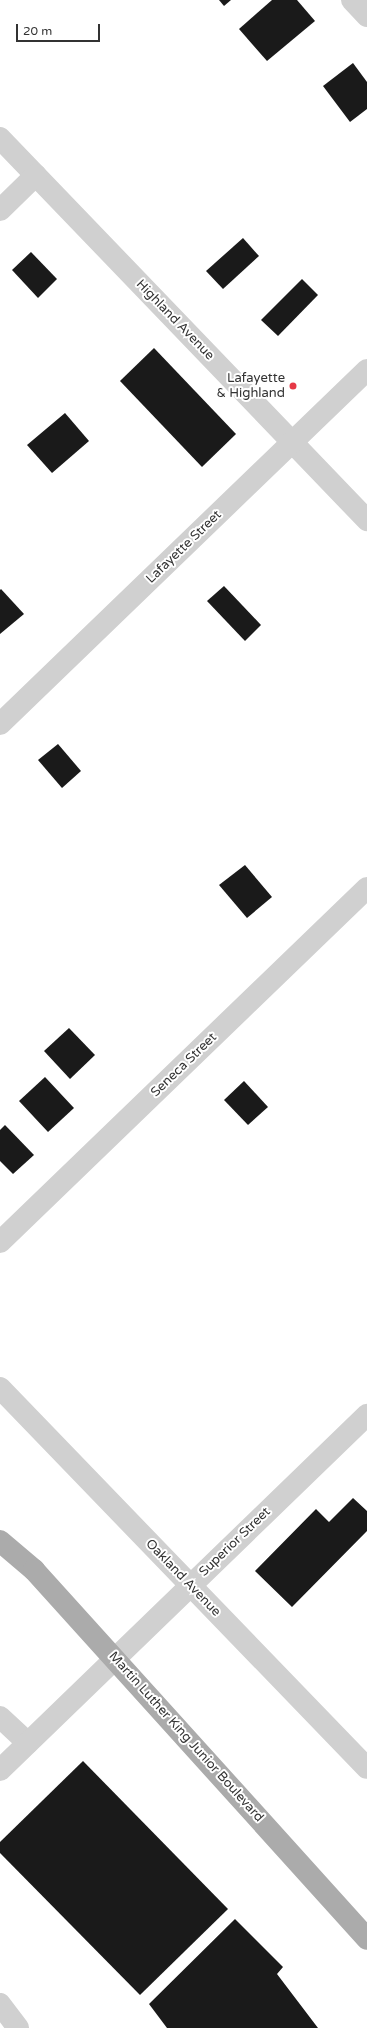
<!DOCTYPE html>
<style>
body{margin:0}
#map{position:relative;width:367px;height:2028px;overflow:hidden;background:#fff;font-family:"Varela Round",sans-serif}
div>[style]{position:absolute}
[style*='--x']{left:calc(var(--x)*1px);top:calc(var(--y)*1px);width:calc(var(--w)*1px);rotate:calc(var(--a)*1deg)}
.building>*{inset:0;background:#1a1a1a}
.minor>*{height:22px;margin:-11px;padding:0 11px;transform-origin:11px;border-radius:11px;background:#d0d0d0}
.major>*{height:22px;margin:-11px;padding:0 11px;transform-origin:11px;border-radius:11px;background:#ababab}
.dots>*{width:11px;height:11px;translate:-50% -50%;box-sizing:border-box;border:2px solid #fff;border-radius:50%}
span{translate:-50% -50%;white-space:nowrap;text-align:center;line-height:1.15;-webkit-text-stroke:4px #fff;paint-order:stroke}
.street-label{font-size:13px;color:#333}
.poi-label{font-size:13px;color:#333}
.right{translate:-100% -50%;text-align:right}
.scale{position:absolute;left:16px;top:24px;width:84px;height:18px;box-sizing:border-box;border:2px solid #333;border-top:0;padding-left:5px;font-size:12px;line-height:14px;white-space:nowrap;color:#333;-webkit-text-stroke:3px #fff;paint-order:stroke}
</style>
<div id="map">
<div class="building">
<i style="clip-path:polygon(219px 0,231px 0,224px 6px)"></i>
<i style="clip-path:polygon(272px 0,297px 0,315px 21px,267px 61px,239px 29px)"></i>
<i style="clip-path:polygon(353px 63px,367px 82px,367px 109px,350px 122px,323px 86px)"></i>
<i style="clip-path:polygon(243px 238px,259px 256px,223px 289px,206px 271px)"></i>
<i style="clip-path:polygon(31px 252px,57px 279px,38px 298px,12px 270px)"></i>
<i style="clip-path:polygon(302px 279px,318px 295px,278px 336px,261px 320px)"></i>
<i style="clip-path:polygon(154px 348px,236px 434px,202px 467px,120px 381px)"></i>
<i style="clip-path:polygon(65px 413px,89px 441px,52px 473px,27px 445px)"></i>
<i style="clip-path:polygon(224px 586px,261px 625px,245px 641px,207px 601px)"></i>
<i style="clip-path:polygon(1px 589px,24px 614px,0 634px,0 590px)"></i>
<i style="clip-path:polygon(58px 744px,81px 771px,62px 788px,38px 760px)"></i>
<i style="clip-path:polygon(245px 865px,272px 897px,247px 918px,219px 885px)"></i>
<i style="clip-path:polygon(69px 1028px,95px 1055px,70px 1079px,44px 1051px)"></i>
<i style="clip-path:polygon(45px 1077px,74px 1108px,48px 1132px,19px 1101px)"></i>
<i style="clip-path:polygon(244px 1081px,268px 1107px,248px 1125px,224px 1100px)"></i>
<i style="clip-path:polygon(5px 1125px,34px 1155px,13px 1174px,0 1161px,0 1130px)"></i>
<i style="clip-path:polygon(353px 1498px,367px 1511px,367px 1531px,292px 1607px,255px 1571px,316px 1509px,329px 1522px)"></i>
<i style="clip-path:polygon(83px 1761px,228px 1909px,140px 1995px,0 1853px,0 1842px)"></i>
<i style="clip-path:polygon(235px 1919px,283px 1967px,277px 1974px,318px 2028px,167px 2028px,149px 2004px)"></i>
</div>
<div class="minor">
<i style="--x:352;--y:0;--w:22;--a:47"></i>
<i style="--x:0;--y:138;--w:530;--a:46.15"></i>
<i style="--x:0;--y:210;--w:50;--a:-44.2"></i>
<i style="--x:0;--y:724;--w:510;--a:-43.97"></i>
<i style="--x:0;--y:1242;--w:510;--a:-43.97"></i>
<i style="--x:0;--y:1388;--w:528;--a:46"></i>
<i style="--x:0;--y:1717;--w:38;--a:43"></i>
<i style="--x:0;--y:1770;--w:511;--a:-44.05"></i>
<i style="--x:0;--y:2004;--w:30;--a:53"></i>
</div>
<div class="major">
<i style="--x:0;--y:1541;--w:45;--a:40.5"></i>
<i style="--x:34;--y:1570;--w:497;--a:47.9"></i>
</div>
<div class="dots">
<i style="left:293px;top:386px;background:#e63946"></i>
</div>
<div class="street-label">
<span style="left:175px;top:320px;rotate:46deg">Highland Avenue</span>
<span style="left:184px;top:547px;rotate:-44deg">Lafayette Street</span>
<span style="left:184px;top:1065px;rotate:-44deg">Seneca Street</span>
<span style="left:235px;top:1542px;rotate:-44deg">Superior Street</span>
<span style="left:183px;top:1578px;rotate:46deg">Oakland Avenue</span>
<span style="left:186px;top:1737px;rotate:48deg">Martin Luther King Junior Boulevard</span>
</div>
<div class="poi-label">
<span class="right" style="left:285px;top:386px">Lafayette<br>&amp; Highland</span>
</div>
<div class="scale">20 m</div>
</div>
